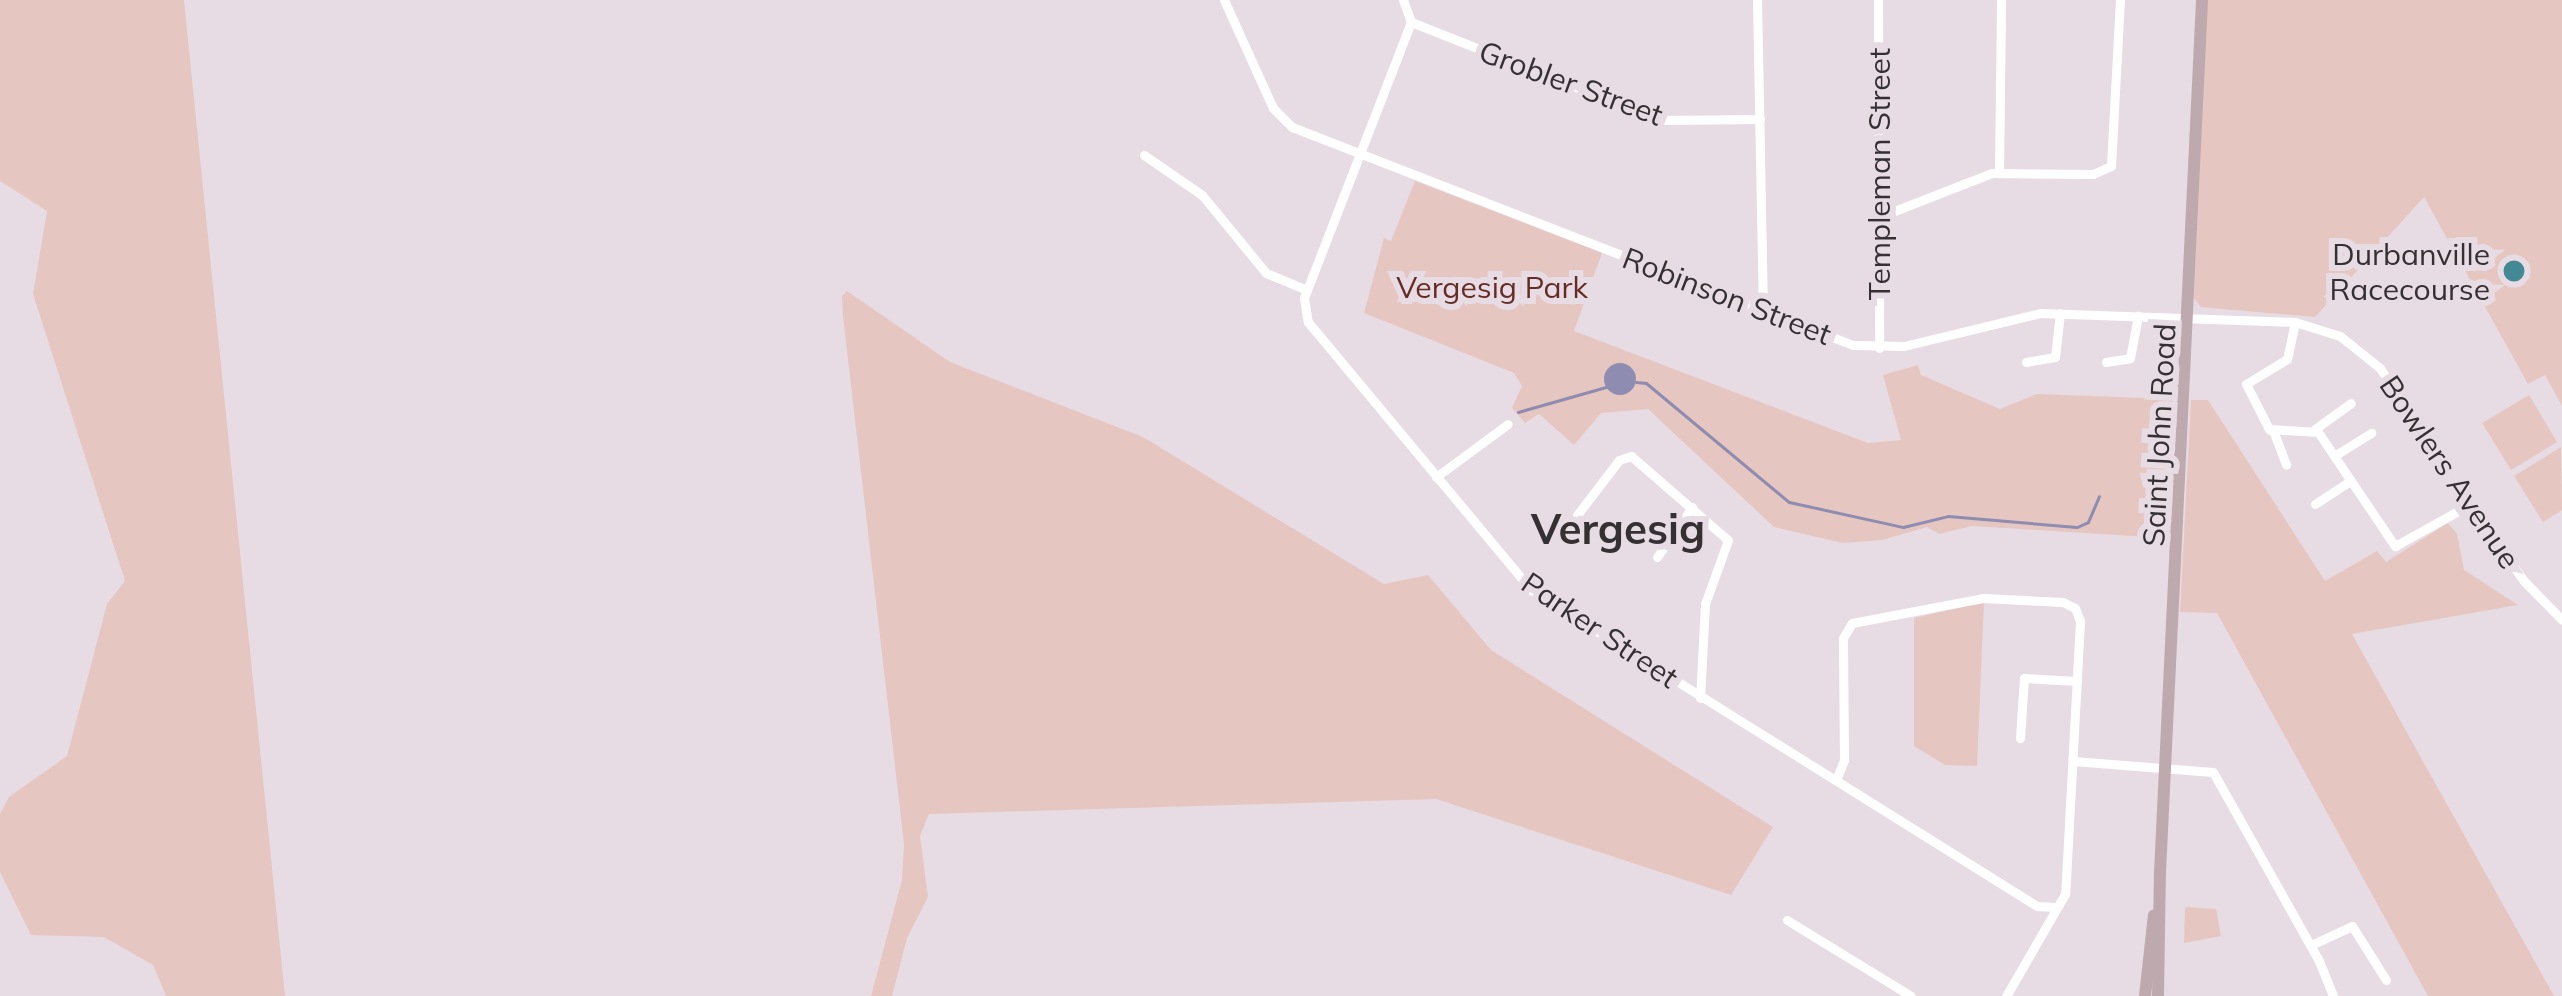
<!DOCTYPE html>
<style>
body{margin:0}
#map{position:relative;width:2562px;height:996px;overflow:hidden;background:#e8dce4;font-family:Mulish,sans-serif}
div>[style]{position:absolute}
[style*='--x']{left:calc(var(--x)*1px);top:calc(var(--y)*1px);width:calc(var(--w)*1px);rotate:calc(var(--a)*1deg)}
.green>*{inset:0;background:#e6c6c0}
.water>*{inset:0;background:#8e8cb0}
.round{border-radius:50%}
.stream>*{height:3px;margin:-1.5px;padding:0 1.5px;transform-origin:1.5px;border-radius:1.5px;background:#8e8cb0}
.street>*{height:9px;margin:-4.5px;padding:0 4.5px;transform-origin:4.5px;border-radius:4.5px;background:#fff}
.secondary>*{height:12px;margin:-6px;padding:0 6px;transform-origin:6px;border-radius:6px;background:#bea9af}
.dots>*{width:33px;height:33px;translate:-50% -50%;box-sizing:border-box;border:6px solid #e8dce4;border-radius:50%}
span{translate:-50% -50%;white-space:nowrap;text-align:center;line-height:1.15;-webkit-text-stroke:12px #e8dce4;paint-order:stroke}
.street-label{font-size:30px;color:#353033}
.poi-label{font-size:30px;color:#353033}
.right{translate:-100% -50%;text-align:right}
.park-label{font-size:30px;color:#652c25}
.district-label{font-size:42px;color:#353033;font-weight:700}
</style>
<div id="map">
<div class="green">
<i style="clip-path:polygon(0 0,184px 0,285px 996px,166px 996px,153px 965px,104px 937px,31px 935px,0 872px,0 814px,9px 797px,67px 756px,107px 604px,125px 581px,33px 294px,47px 211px,0 181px)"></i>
<i style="clip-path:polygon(2207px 0,2562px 0,2562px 406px,2545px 375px,2528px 384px,2424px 197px,2315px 317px,2201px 307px,2194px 298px)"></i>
<i style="clip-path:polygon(1415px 181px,1602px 253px,1574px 331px,1868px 443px,1901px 440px,1883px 375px,1918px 365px,1921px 375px,2000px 409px,2037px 394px,2173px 399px,2166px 538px,1972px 526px,1939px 534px,1927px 527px,1882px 540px,1843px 543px,1774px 527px,1648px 409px,1601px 413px,1574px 445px,1539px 414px,1525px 423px,1512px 408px,1522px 386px,1514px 373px,1364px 313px,1384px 238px,1391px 241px)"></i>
<i style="clip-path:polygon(847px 291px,950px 362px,1143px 437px,1384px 584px,1428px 575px,1491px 650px,1773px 827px,1731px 895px,1436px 799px,929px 814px,920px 836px,928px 897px,907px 938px,892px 996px,871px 996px,902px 880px,904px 844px,843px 316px,842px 296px)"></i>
<i style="clip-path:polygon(2529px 395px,2557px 442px,2511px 470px,2482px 423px)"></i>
<i style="clip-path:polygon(2191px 400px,2208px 400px,2325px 581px,2377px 551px,2386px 562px,2448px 523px,2457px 534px,2464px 570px,2518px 605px,2352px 634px,2554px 996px,2428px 996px,2217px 613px,2180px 612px)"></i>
<i style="clip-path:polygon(2561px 447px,2562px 510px,2543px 522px,2514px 476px)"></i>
<i style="clip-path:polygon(1984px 602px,1977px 766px,1945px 765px,1914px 746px,1914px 618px)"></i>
<i style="clip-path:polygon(2185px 907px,2216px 909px,2221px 936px,2184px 943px)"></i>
</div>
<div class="water">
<i class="round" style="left:1604px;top:363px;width:32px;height:32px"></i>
</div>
<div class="stream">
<i style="--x:1636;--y:382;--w:10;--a:6"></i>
<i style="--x:1646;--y:383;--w:186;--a:39.8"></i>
<i style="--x:1789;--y:502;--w:117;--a:12.4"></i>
<i style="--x:1903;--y:527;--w:46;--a:-13.7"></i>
<i style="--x:1948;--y:516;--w:129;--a:4.9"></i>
<i style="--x:2077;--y:527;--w:12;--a:-24"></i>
<i style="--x:2088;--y:522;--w:28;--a:-67"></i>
<i style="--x:1518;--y:412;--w:95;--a:-15.9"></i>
</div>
<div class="street">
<i style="--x:1224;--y:0;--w:119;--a:65.6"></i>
<i style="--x:1273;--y:108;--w:27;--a:45"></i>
<i style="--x:1292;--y:127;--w:602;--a:21.24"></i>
<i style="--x:1853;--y:345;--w:51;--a:1.1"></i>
<i style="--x:1904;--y:346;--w:140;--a:-13.6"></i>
<i style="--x:2040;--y:313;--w:255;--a:2"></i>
<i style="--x:2295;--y:322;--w:47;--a:17.3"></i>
<i style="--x:2340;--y:336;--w:51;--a:38.7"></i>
<i style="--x:2380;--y:368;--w:163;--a:57"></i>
<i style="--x:2469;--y:505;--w:94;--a:54.1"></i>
<i style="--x:2524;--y:581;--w:54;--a:45.7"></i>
<i style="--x:1403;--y:0;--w:23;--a:70"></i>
<i style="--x:1757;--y:0;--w:310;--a:88.9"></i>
<i style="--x:1878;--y:0;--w:348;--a:89.8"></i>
<i style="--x:1411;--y:22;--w:296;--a:111.2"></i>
<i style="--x:1304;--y:298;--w:24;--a:81"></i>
<i style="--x:1308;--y:322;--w:349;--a:50.2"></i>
<i style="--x:1531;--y:590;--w:597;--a:31.99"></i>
<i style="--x:2037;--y:906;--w:17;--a:3"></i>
<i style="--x:1411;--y:22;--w:268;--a:21.5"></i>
<i style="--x:1660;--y:120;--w:100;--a:-0.6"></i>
<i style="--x:1144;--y:155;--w:70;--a:34.6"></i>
<i style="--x:1202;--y:195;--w:101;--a:50.6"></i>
<i style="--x:1266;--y:273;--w:44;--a:22.5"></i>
<i style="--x:1999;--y:172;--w:172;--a:-89.3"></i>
<i style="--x:1879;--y:217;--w:121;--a:-21.3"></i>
<i style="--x:1992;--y:173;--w:101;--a:0.6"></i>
<i style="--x:2093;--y:174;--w:20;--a:-24"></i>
<i style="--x:2111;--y:166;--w:166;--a:-86.9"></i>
<i style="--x:2295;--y:322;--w:38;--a:102"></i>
<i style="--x:2287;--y:359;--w:48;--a:148.6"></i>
<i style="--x:2246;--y:384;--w:51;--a:62.9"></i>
<i style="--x:2269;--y:429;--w:49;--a:3.5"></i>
<i style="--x:2318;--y:432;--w:138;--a:56"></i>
<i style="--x:2395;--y:546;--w:85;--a:-29"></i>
<i style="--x:2026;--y:362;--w:29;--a:-10"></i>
<i style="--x:2055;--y:357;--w:44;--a:-83.5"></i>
<i style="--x:2106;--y:362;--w:24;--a:-9"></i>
<i style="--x:2130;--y:358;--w:43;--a:-79.2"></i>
<i style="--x:2315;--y:429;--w:44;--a:-35.8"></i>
<i style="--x:2274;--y:433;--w:34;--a:69"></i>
<i style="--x:2334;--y:456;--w:44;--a:-31.9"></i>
<i style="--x:1436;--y:477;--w:89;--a:-36.4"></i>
<i style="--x:2315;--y:504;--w:42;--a:-33.3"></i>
<i style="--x:1577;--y:515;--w:69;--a:-52.6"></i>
<i style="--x:1619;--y:460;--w:13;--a:-18"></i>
<i style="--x:1631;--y:456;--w:128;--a:40.9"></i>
<i style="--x:1728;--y:540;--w:68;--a:109.8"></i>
<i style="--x:1705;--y:604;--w:94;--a:93"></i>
<i style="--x:1657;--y:557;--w:61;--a:-55"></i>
<i style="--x:2020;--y:738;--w:60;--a:-86.2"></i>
<i style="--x:2024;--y:678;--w:53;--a:3.2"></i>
<i style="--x:2073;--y:761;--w:140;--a:4.5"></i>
<i style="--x:2213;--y:772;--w:217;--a:60.7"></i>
<i style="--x:2319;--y:961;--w:38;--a:68"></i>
<i style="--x:1836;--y:780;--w:22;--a:-68"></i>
<i style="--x:1844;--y:760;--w:122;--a:-90.5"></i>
<i style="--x:1843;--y:638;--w:17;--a:-59"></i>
<i style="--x:1852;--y:623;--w:133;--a:-10.8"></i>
<i style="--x:1983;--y:598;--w:80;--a:2.9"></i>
<i style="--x:2063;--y:602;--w:13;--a:27"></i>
<i style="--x:2075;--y:608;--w:14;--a:69"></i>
<i style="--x:2080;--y:621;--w:273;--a:93.1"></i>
<i style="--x:2065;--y:894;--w:118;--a:120"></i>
<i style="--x:1787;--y:920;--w:145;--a:31.5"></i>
<i style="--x:2311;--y:945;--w:45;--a:-24.9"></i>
<i style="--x:2352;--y:926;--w:64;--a:57.8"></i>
</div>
<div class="secondary">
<i style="--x:2145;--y:996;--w:81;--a:-83.7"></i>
<i style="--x:2158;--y:996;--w:124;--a:-89.1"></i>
<i style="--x:2160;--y:872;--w:873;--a:-87.24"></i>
</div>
<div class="dots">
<i style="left:2514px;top:271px;background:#438895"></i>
</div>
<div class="street-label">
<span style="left:1571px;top:83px;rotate:20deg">Grobler Street</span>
<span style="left:1879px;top:174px;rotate:-90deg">Templeman Street</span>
<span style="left:1727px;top:296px;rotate:21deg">Robinson Street</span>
<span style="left:2159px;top:435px;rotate:-87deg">Saint John Road</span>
<span style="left:2450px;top:472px;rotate:56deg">Bowlers Avenue</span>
<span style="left:1600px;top:630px;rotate:34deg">Parker Street</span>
</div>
<div class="poi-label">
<span class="right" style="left:2490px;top:271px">Durbanville<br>Racecourse</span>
</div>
<div class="park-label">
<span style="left:1492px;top:287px">Vergesig Park</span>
</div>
<div class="district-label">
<span style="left:1618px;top:529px">Vergesig</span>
</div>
</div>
